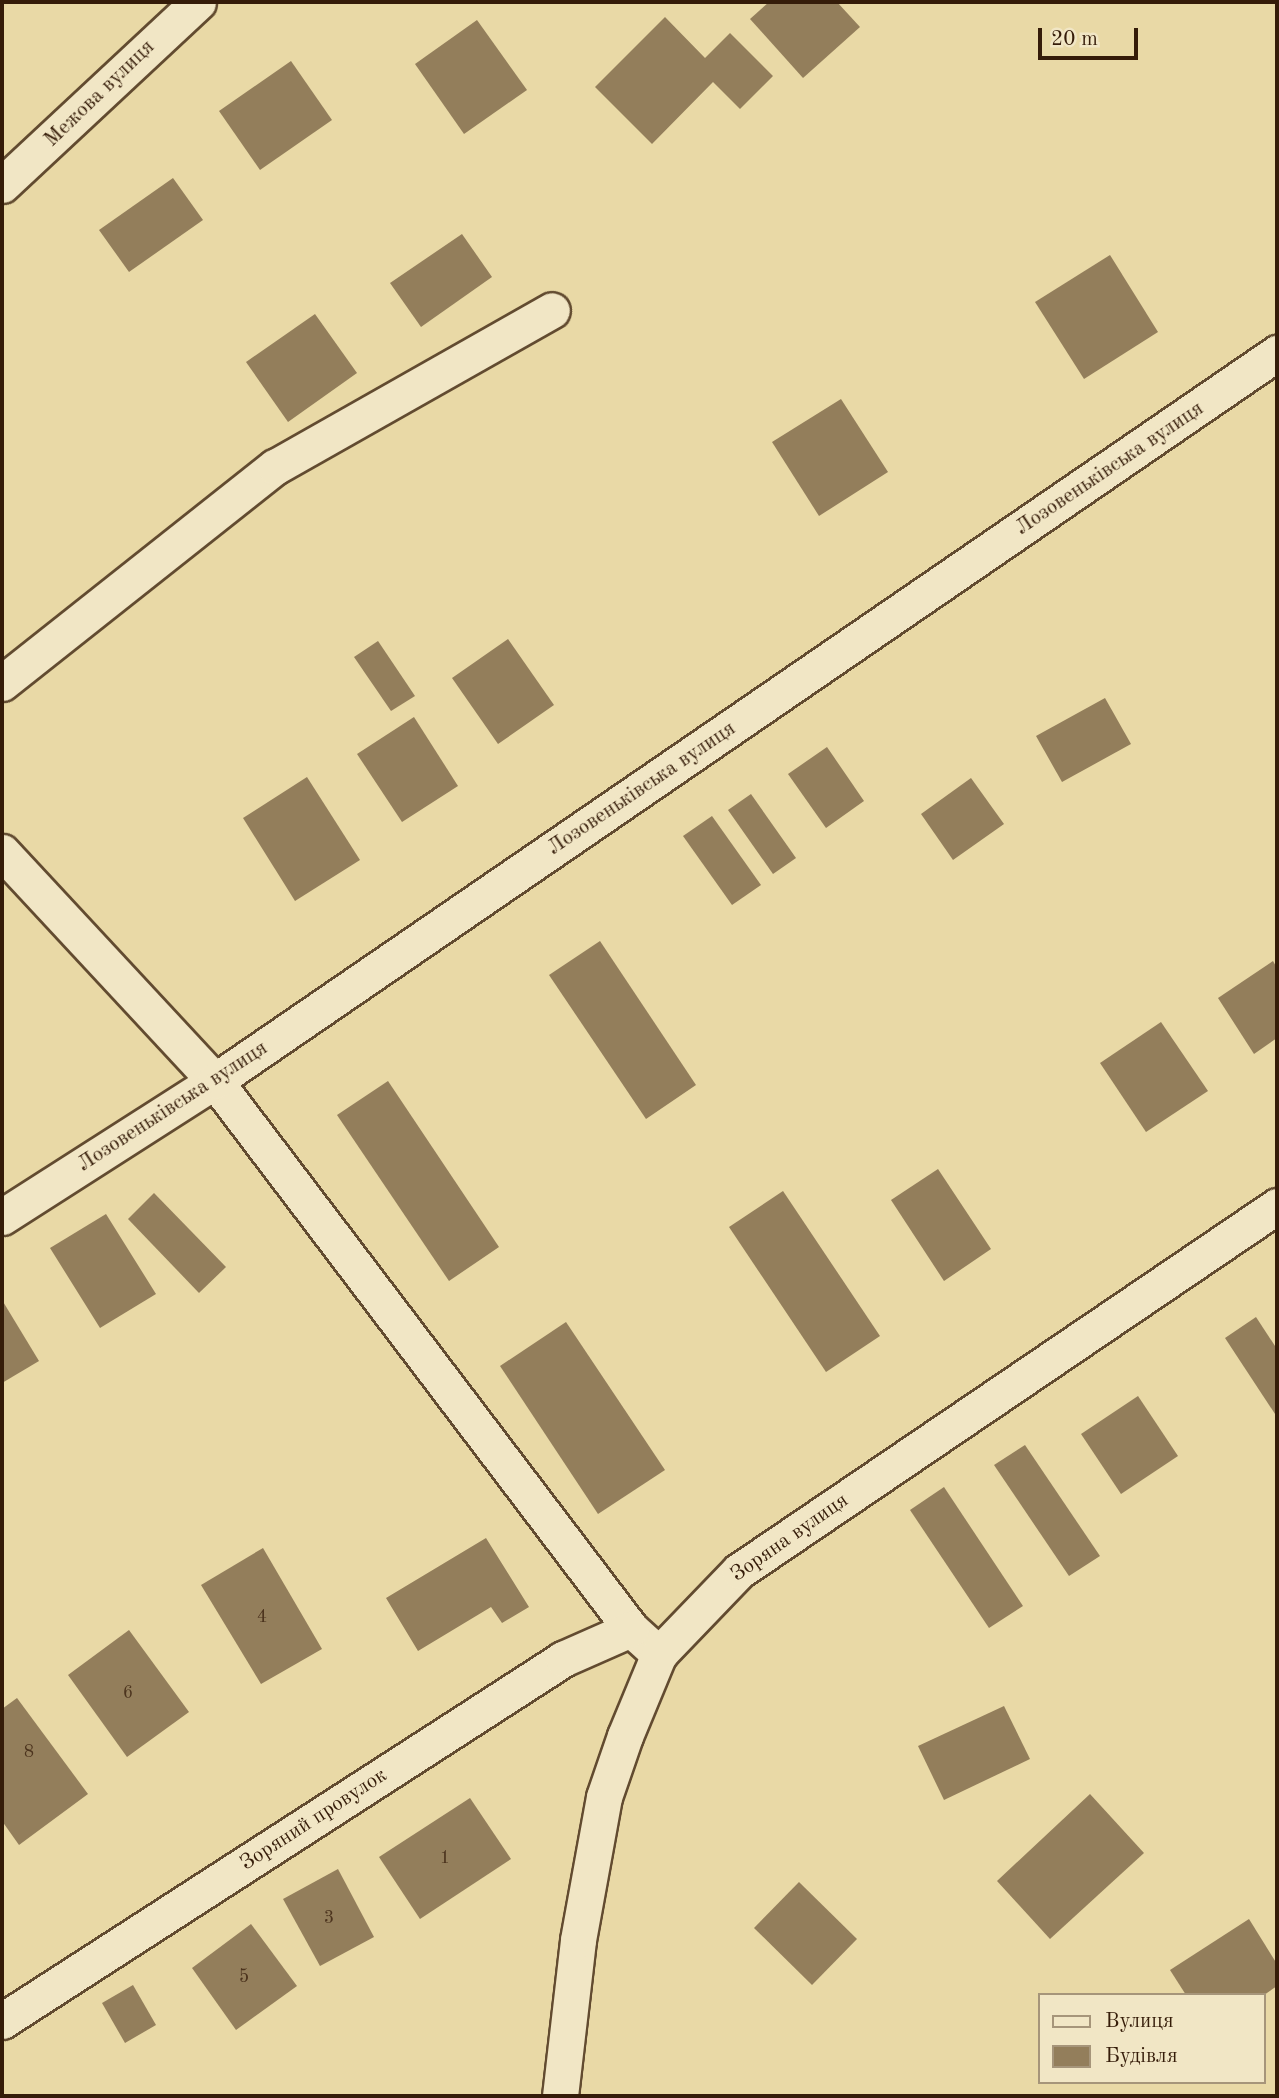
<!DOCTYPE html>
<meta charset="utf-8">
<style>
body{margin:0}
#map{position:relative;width:1279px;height:2098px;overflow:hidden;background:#e9d9a6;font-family:"Old Standard TT",serif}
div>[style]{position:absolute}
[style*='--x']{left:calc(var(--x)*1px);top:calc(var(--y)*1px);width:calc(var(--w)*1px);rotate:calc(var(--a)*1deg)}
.building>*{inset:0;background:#937e5b}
.roads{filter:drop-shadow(2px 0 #624b30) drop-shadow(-2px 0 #624b30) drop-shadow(0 2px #624b30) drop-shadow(0 -2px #624b30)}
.street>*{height:35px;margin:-17.5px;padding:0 17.5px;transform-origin:17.5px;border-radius:17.5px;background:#f1e6c5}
span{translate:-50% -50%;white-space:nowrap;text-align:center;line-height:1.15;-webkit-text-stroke:5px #f1e6c5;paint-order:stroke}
.number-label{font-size:18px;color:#4c341e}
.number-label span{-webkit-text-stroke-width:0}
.street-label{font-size:21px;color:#351c09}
.frame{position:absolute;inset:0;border:4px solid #351c09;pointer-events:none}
.legend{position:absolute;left:1038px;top:1993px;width:228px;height:91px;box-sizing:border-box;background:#f1e6c5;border:2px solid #a6957a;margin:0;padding:9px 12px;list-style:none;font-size:21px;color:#351c09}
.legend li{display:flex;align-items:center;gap:14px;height:35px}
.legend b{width:35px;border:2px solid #a6957a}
.scale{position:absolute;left:1038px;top:28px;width:100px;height:32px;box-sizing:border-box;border:4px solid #351c09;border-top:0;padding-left:9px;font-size:21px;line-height:24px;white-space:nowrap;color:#351c09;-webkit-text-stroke:5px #f1e6c5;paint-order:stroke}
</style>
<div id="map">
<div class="building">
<i style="clip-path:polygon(769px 2px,837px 2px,860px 27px,803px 78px,750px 19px)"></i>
<i style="clip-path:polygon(665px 17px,705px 58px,730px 33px,773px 76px,740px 109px,713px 82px,652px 144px,595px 87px)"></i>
<i style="clip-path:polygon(477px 20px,527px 90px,464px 134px,415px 64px)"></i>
<i style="clip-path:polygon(291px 61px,332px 120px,260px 170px,219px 111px)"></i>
<i style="clip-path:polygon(173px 178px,203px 220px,129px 272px,99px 230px)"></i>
<i style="clip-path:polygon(462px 234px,492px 277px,421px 327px,390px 283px)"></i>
<i style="clip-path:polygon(1110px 255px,1158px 332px,1084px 379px,1035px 302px)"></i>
<i style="clip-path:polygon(315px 314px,357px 373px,288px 422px,246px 362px)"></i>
<i style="clip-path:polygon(841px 399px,888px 472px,819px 516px,772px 442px)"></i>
<i style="clip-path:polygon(508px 639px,554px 705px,498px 744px,452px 678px)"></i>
<i style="clip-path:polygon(378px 641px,415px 696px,391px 711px,354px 657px)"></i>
<i style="clip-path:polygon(1105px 698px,1131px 744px,1062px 782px,1036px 736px)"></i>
<i style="clip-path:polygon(414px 717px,458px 786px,402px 822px,357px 754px)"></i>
<i style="clip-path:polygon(827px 747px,864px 801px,826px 828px,788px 774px)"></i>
<i style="clip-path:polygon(307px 777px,360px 860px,295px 901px,243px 818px)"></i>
<i style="clip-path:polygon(971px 778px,1004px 824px,953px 860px,921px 814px)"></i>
<i style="clip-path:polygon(751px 794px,796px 858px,773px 874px,728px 810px)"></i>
<i style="clip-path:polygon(712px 816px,761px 885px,732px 905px,683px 836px)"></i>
<i style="clip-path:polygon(600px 941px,696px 1085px,646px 1119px,549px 975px)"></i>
<i style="clip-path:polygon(1273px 961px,1277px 968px,1277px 1038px,1254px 1054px,1218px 998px)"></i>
<i style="clip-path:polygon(1161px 1022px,1208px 1091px,1146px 1132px,1100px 1063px)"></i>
<i style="clip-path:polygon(388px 1081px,499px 1247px,449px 1281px,337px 1115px)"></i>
<i style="clip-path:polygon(938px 1169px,991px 1249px,944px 1281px,891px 1200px)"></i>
<i style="clip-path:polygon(783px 1191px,880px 1336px,826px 1372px,729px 1227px)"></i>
<i style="clip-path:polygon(154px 1193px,226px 1267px,199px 1293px,128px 1219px)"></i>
<i style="clip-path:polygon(106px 1214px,156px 1294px,100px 1328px,50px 1248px)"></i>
<i style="clip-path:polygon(2px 1300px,39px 1361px,2px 1383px)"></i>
<i style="clip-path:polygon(1256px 1317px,1277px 1349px,1277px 1417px,1225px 1338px)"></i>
<i style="clip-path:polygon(566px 1322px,665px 1470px,598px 1514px,500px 1366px)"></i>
<i style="clip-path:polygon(1138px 1396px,1178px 1456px,1121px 1494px,1081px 1434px)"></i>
<i style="clip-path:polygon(1025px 1445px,1100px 1556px,1069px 1576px,994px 1465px)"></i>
<i style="clip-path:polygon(944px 1487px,1023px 1606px,989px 1628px,910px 1510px)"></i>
<i style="clip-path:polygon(486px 1538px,529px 1607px,502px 1623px,491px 1607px,418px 1651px,386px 1598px)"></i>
<i style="clip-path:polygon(263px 1548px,322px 1649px,261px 1684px,201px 1585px)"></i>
<i style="clip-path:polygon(129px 1630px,189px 1712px,127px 1757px,68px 1675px)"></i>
<i style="clip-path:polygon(17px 1698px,88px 1794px,19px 1845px,2px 1821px,2px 1709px)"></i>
<i style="clip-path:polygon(1004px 1706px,1030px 1759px,944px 1800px,918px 1746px)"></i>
<i style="clip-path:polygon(1090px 1794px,1144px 1853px,1050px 1939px,997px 1881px)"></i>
<i style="clip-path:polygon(470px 1798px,511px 1859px,420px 1919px,379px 1857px)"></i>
<i style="clip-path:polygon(338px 1869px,374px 1937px,320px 1966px,283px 1899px)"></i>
<i style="clip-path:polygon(799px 1882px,857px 1939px,812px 1985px,754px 1928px)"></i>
<i style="clip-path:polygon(1249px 1919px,1277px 1964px,1277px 1986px,1264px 1995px,1186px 1995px,1170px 1970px)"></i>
<i style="clip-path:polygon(251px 1924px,297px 1986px,236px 2030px,192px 1968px)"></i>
<i style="clip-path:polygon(133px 1985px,156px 2025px,125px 2043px,102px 2003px)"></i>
</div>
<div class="roads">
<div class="street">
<i style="--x:2;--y:185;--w:268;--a:-43"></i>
<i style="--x:2;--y:683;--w:348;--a:-38.4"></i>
<i style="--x:275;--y:467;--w:318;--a:-29.5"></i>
<i style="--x:2;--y:852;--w:313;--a:47.1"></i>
<i style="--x:215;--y:1081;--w:688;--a:52.8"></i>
<i style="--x:631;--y:1629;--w:38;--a:42"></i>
<i style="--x:2;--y:1217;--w:253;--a:-32.6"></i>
<i style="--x:215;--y:1081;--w:1288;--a:-34.43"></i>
<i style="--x:2;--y:2021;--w:668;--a:-32.83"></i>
<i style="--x:563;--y:1659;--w:74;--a:-23.8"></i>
<i style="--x:560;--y:2096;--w:157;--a:-83.4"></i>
<i style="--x:578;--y:1940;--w:145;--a:-79.7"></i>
<i style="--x:604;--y:1797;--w:65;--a:-71"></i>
<i style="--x:625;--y:1736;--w:89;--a:-67.5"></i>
<i style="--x:659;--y:1654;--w:115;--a:-46.1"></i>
<i style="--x:739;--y:1571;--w:650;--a:-34.15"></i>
</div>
</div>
<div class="number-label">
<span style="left:262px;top:1617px">4</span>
<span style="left:128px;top:1693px">6</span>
<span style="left:29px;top:1752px">8</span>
<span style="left:445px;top:1858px">1</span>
<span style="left:329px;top:1918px">3</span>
<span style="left:244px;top:1977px">5</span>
</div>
<div class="street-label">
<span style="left:100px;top:94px;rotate:-44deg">Межова вулиця</span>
<span style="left:1110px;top:469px;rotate:-34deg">Лозовеньківська вулиця</span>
<span style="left:642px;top:789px;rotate:-34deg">Лозовеньківська вулиця</span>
<span style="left:173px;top:1107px;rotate:-33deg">Лозовеньківська вулиця</span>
<span style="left:790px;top:1538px;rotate:-35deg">Зоряна вулиця</span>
<span style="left:314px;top:1820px;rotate:-33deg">Зоряний провулок</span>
</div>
<div class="frame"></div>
<ul class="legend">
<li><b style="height:9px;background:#f1e6c5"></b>Вулиця</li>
<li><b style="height:19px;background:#937e5b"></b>Будівля</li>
</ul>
<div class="scale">20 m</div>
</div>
